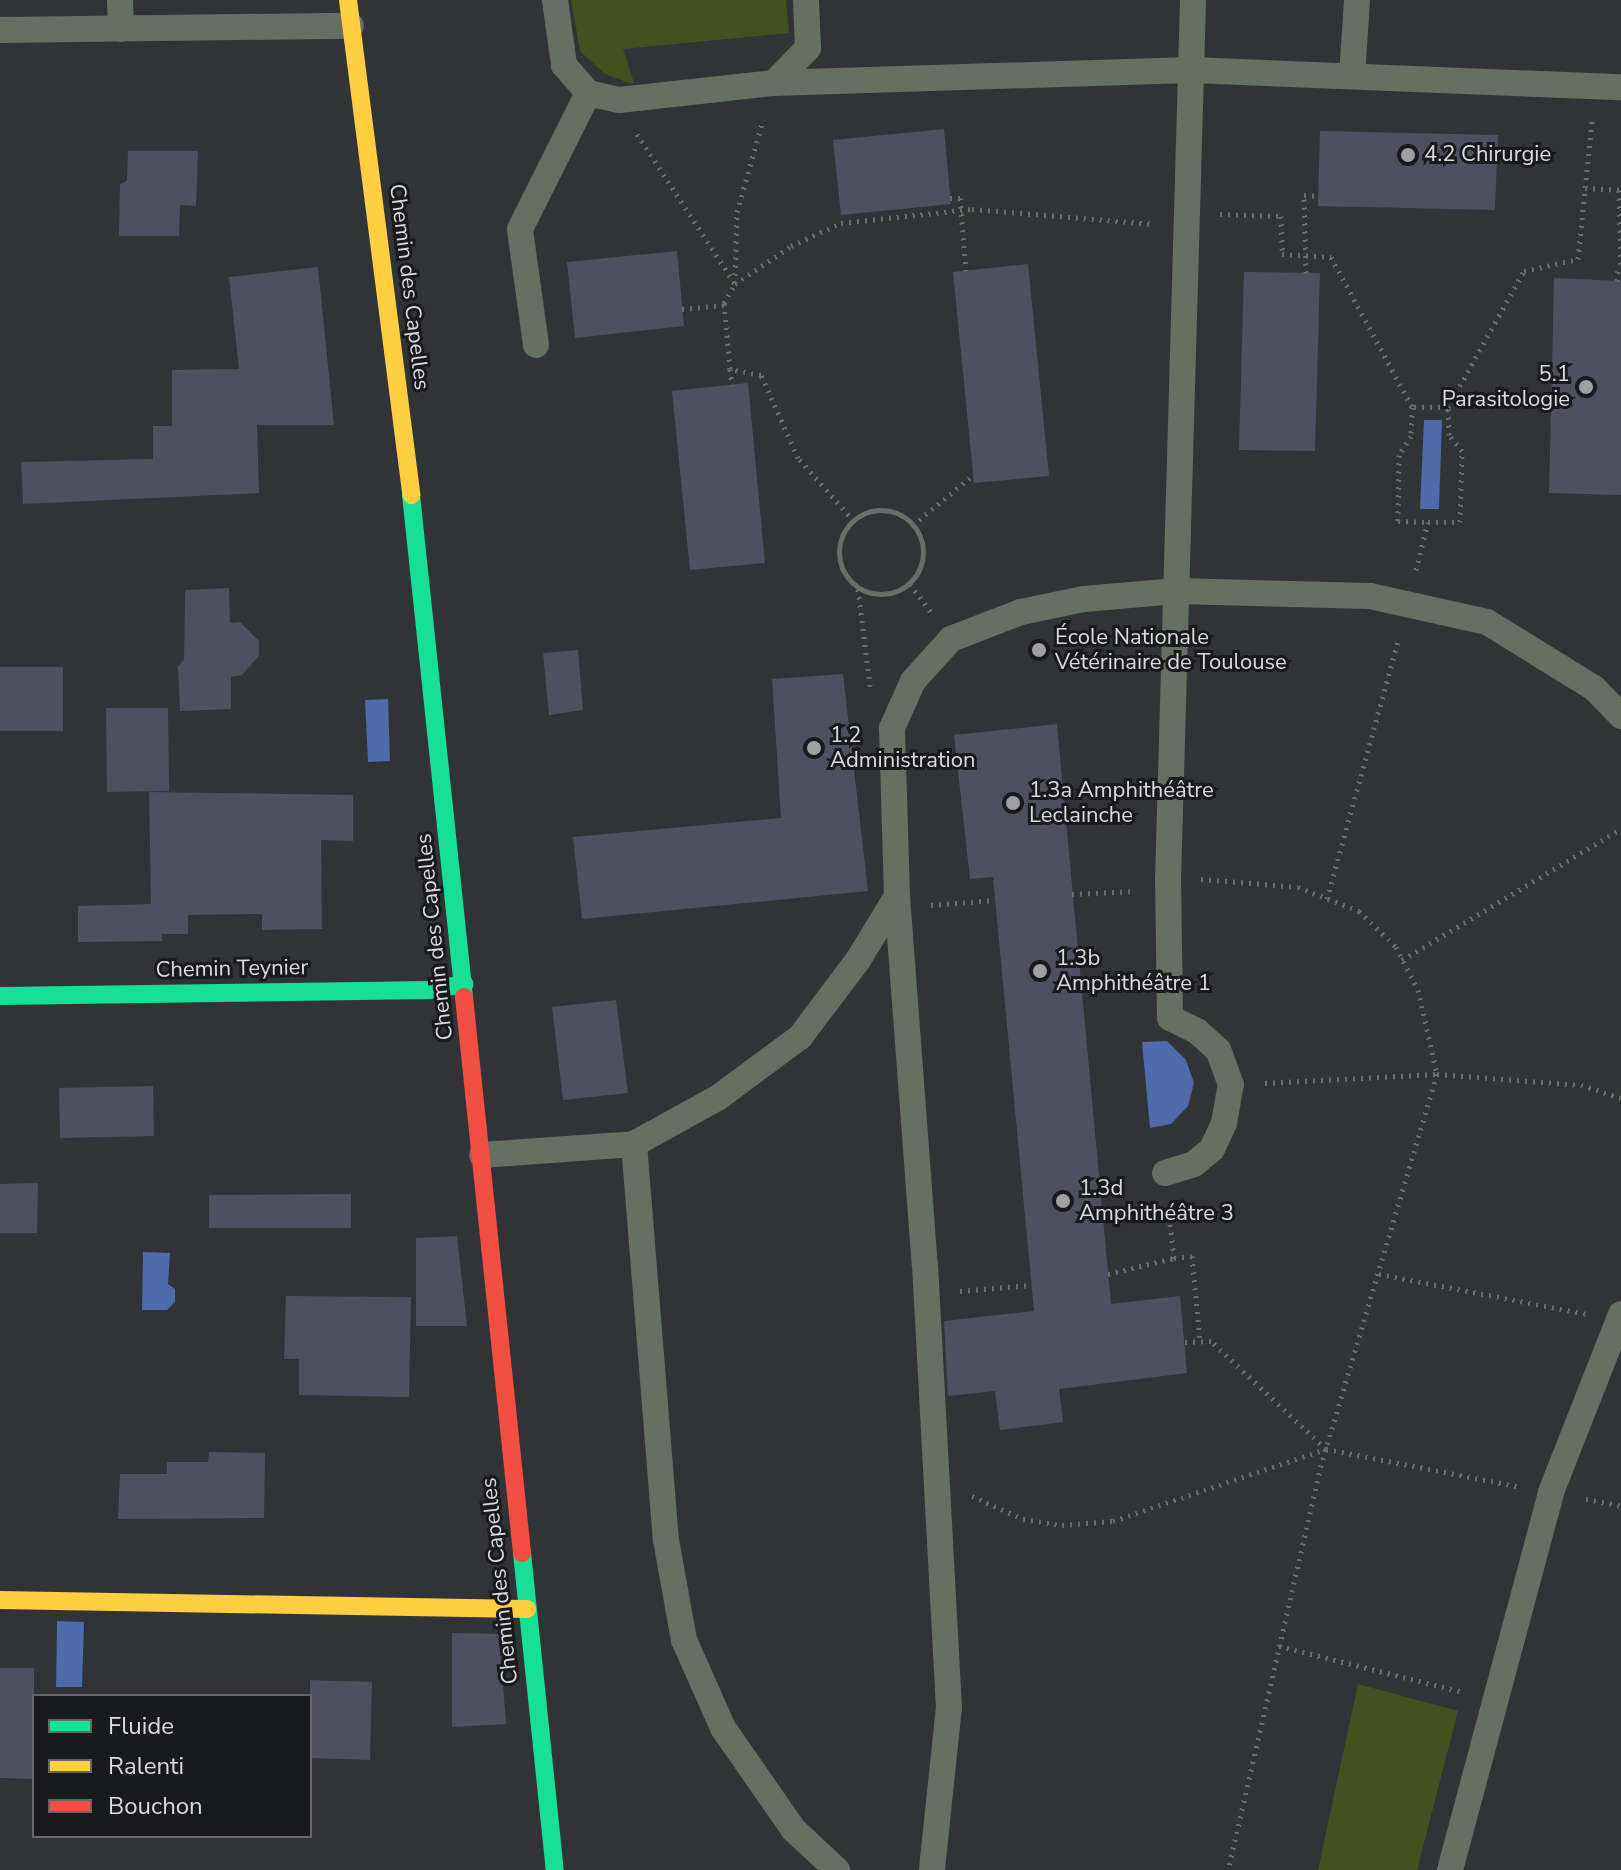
<!DOCTYPE html>
<meta charset="utf-8">
<style>
body{margin:0}
#map{position:relative;width:1621px;height:1870px;overflow:hidden;background:#323336;font-family:"Nunito Sans",sans-serif}
div>[style]{position:absolute}
[style*='--x']{left:calc(var(--x)*1px);top:calc(var(--y)*1px);width:calc(var(--w)*1px);rotate:calc(var(--a)*1deg)}
.green>*{inset:0;background:#435120}
.water>*{inset:0;background:#4e6baa}
.building>*{inset:0;background:#4e505f}
.path>*{height:5px;margin-top:-2.5px;transform-origin:0;background:repeating-linear-gradient(90deg,#686f67 0 2px,transparent 0 8px)}
.path>.ring{margin:-2.5px;padding:0;box-sizing:content-box;background:none;border:5px solid #686f67;border-radius:50%}
.lane>*{height:26px;margin:-13px;padding:0 13px;transform-origin:13px;border-radius:13px;background:#656f62}
.fast>*{height:18px;margin:-9px;padding:0 9px;transform-origin:9px;border-radius:9px;background:#16e098}
.slow>*{height:18px;margin:-9px;padding:0 9px;transform-origin:9px;border-radius:9px;background:#ffcf43}
.jam>*{height:18px;margin:-9px;padding:0 9px;transform-origin:9px;border-radius:9px;background:#f24e42}
.dots>*{width:22px;height:22px;translate:-50% -50%;box-sizing:border-box;border:4px solid #191a1c;border-radius:50%}
span{translate:-50% -50%;white-space:nowrap;text-align:center;line-height:1.15;-webkit-text-stroke:6px #191a1c;paint-order:stroke}
.poi-label{font-size:22px;color:#dbdbdf}
.left{translate:0 -50%;text-align:left}
.right{translate:-100% -50%;text-align:right}
.street-label{font-size:22px;color:#dbdbdf}
.legend{position:absolute;left:32px;top:1694px;width:280px;height:144px;box-sizing:border-box;background:#191a1c;border:2px solid #67676a;margin:0;padding:10px 14px;list-style:none;font-size:24px;color:#dbdbdf}
.legend li{display:flex;align-items:center;gap:16px;height:40px}
.legend b{width:40px;border:2px solid #67676a}
</style>
<div id="map">
<div class="green">
<i style="clip-path:polygon(571px 0,786px 0,789px 33px,623px 49px,634px 83px,629px 83px,605px 74px,580px 51px)"></i>
<i style="clip-path:polygon(1358px 1684px,1458px 1711px,1417px 1870px,1318px 1870px)"></i>
</div>
<div class="water">
<i style="clip-path:polygon(1424px 420px,1442px 420px,1439px 509px,1420px 509px)"></i>
<i style="clip-path:polygon(388px 699px,390px 761px,368px 762px,365px 700px)"></i>
<i style="clip-path:polygon(1167px 1041px,1186px 1060px,1194px 1083px,1188px 1106px,1171px 1124px,1150px 1128px,1142px 1042px)"></i>
<i style="clip-path:polygon(143px 1252px,170px 1253px,168px 1284px,175px 1289px,175px 1302px,167px 1310px,142px 1310px)"></i>
<i style="clip-path:polygon(57px 1621px,84px 1622px,82px 1687px,56px 1687px)"></i>
</div>
<div class="building">
<i style="clip-path:polygon(944px 129px,951px 204px,841px 215px,833px 140px)"></i>
<i style="clip-path:polygon(1320px 131px,1498px 135px,1495px 210px,1318px 206px)"></i>
<i style="clip-path:polygon(128px 151px,198px 151px,196px 206px,180px 205px,179px 236px,119px 236px,120px 184px,127px 181px)"></i>
<i style="clip-path:polygon(677px 251px,684px 326px,575px 338px,567px 262px)"></i>
<i style="clip-path:polygon(1028px 264px,1049px 476px,974px 483px,953px 272px)"></i>
<i style="clip-path:polygon(318px 267px,334px 425px,257px 425px,259px 493px,23px 504px,21px 462px,153px 459px,153px 426px,172px 426px,172px 370px,239px 369px,229px 277px)"></i>
<i style="clip-path:polygon(1244px 272px,1320px 273px,1315px 451px,1239px 450px)"></i>
<i style="clip-path:polygon(1554px 278px,1621px 281px,1621px 495px,1549px 493px)"></i>
<i style="clip-path:polygon(748px 383px,765px 563px,690px 570px,672px 391px)"></i>
<i style="clip-path:polygon(229px 588px,230px 623px,240px 622px,259px 641px,259px 656px,242px 675px,231px 677px,231px 709px,180px 711px,178px 666px,184px 660px,185px 590px)"></i>
<i style="clip-path:polygon(578px 650px,583px 710px,549px 715px,543px 653px)"></i>
<i style="clip-path:polygon(0 667px,63px 667px,63px 731px,0 731px)"></i>
<i style="clip-path:polygon(843px 674px,868px 891px,582px 919px,573px 837px,781px 818px,772px 679px)"></i>
<i style="clip-path:polygon(106px 708px,168px 708px,169px 791px,107px 792px)"></i>
<i style="clip-path:polygon(1057px 724px,1111px 1304px,1180px 1296px,1187px 1373px,1059px 1389px,1063px 1422px,1000px 1430px,995px 1391px,948px 1396px,944px 1321px,1034px 1311px,993px 877px,970px 879px,954px 735px)"></i>
<i style="clip-path:polygon(149px 792px,353px 795px,353px 841px,321px 840px,322px 929px,262px 930px,262px 914px,188px 915px,188px 934px,162px 934px,162px 941px,78px 942px,78px 906px,151px 904px)"></i>
<i style="clip-path:polygon(616px 1000px,628px 1093px,563px 1100px,552px 1007px)"></i>
<i style="clip-path:polygon(153px 1086px,154px 1136px,60px 1138px,59px 1088px)"></i>
<i style="clip-path:polygon(38px 1183px,37px 1233px,0 1233px,0 1184px)"></i>
<i style="clip-path:polygon(351px 1194px,351px 1228px,209px 1228px,209px 1195px)"></i>
<i style="clip-path:polygon(457px 1236px,467px 1326px,416px 1326px,416px 1238px)"></i>
<i style="clip-path:polygon(286px 1296px,411px 1297px,409px 1397px,299px 1395px,299px 1359px,284px 1359px)"></i>
<i style="clip-path:polygon(209px 1452px,265px 1453px,264px 1518px,118px 1519px,120px 1474px,167px 1474px,167px 1462px,208px 1462px)"></i>
<i style="clip-path:polygon(452px 1633px,499px 1634px,506px 1724px,452px 1727px)"></i>
<i style="clip-path:polygon(0 1668px,34px 1668px,34px 1779px,0 1778px)"></i>
<i style="clip-path:polygon(310px 1680px,372px 1682px,370px 1760px,310px 1758px)"></i>
</div>
<div class="path">
<i style="--x:637;--y:134;--w:179;--a:56.8"></i>
<i style="--x:1585;--y:188;--w:34;--a:3"></i>
<i style="--x:1619;--y:190;--w:79;--a:88.5"></i>
<i style="--x:950;--y:198;--w:10;--a:0"></i>
<i style="--x:960;--y:198;--w:73;--a:85.3"></i>
<i style="--x:1220;--y:214;--w:61;--a:1.9"></i>
<i style="--x:1281;--y:216;--w:38;--a:88"></i>
<i style="--x:1282;--y:254;--w:49;--a:3.5"></i>
<i style="--x:1331;--y:257;--w:170;--a:61.6"></i>
<i style="--x:1306;--y:273;--w:78;--a:-91.5"></i>
<i style="--x:1304;--y:195;--w:14;--a:4"></i>
<i style="--x:1617;--y:281;--w:12;--a:-85"></i>
<i style="--x:735;--y:283;--w:71;--a:-88.4"></i>
<i style="--x:737;--y:212;--w:96;--a:-74.2"></i>
<i style="--x:682;--y:309;--w:42;--a:-5.4"></i>
<i style="--x:730;--y:369;--w:17;--a:83"></i>
<i style="--x:1448;--y:407;--w:156;--a:-60.8"></i>
<i style="--x:1524;--y:271;--w:55;--a:-12.5"></i>
<i style="--x:1578;--y:259;--w:140;--a:-84.2"></i>
<i class="ring" style="left:839px;top:510px;width:79px;height:79px"></i>
<i style="--x:854;--y:521;--w:84;--a:-131.6"></i>
<i style="--x:798;--y:458;--w:91;--a:-114"></i>
<i style="--x:761;--y:375;--w:32;--a:-169"></i>
<i style="--x:730;--y:369;--w:66;--a:-95.2"></i>
<i style="--x:724;--y:303;--w:22;--a:-60"></i>
<i style="--x:735;--y:284;--w:68;--a:-34.2"></i>
<i style="--x:791;--y:246;--w:55;--a:-24.7"></i>
<i style="--x:841;--y:223;--w:132;--a:-6.1"></i>
<i style="--x:972;--y:209;--w:182;--a:4.7"></i>
<i style="--x:913;--y:525;--w:78;--a:-39.8"></i>
<i style="--x:1416;--y:570;--w:49;--a:-76"></i>
<i style="--x:1428;--y:522;--w:32;--a:0"></i>
<i style="--x:1460;--y:522;--w:71;--a:-88.4"></i>
<i style="--x:1462;--y:451;--w:21;--a:-129"></i>
<i style="--x:1449;--y:435;--w:28;--a:-92"></i>
<i style="--x:1448;--y:407;--w:36;--a:180"></i>
<i style="--x:1412;--y:407;--w:29;--a:92"></i>
<i style="--x:1411;--y:436;--w:22;--a:122"></i>
<i style="--x:1399;--y:455;--w:66;--a:90.9"></i>
<i style="--x:1398;--y:521;--w:30;--a:2"></i>
<i style="--x:910;--y:584;--w:35;--a:53"></i>
<i style="--x:858;--y:589;--w:98;--a:82.9"></i>
<i style="--x:1201;--y:879;--w:97;--a:4.7"></i>
<i style="--x:1298;--y:887;--w:66;--a:21.5"></i>
<i style="--x:1359;--y:911;--w:52;--a:44.2"></i>
<i style="--x:1396;--y:947;--w:48;--a:62.9"></i>
<i style="--x:1418;--y:990;--w:86;--a:77.3"></i>
<i style="--x:1437;--y:1074;--w:408;--a:106.5"></i>
<i style="--x:1321;--y:1465;--w:416;--a:102.9"></i>
<i style="--x:1072;--y:894;--w:64;--a:-2.7"></i>
<i style="--x:1327;--y:899;--w:272;--a:-74.6"></i>
<i style="--x:931;--y:905;--w:64;--a:-4.5"></i>
<i style="--x:1402;--y:960;--w:255;--a:-30.9"></i>
<i style="--x:1265;--y:1083;--w:172;--a:-3"></i>
<i style="--x:1437;--y:1074;--w:144;--a:4.4"></i>
<i style="--x:1581;--y:1085;--w:42;--a:18"></i>
<i style="--x:1174;--y:1258;--w:18;--a:-6"></i>
<i style="--x:1192;--y:1256;--w:85;--a:84.6"></i>
<i style="--x:1108;--y:1274;--w:68;--a:-13.6"></i>
<i style="--x:1174;--y:1258;--w:51;--a:-96.7"></i>
<i style="--x:1379;--y:1274;--w:211;--a:10.9"></i>
<i style="--x:960;--y:1291;--w:72;--a:-4.8"></i>
<i style="--x:1326;--y:1449;--w:195;--a:11"></i>
<i style="--x:972;--y:1496;--w:56;--a:24.3"></i>
<i style="--x:1023;--y:1519;--w:39;--a:9"></i>
<i style="--x:1062;--y:1525;--w:51;--a:-4.5"></i>
<i style="--x:1113;--y:1521;--w:225;--a:-18.7"></i>
<i style="--x:1326;--y:1449;--w:158;--a:-136.8"></i>
<i style="--x:1211;--y:1341;--w:27;--a:178"></i>
<i style="--x:1586;--y:1499;--w:36;--a:11"></i>
<i style="--x:1279;--y:1646;--w:191;--a:14"></i>
</div>
<div class="lane">
<i style="--x:120;--y:0;--w:29;--a:88"></i>
<i style="--x:555;--y:0;--w:66;--a:82.1"></i>
<i style="--x:564;--y:65;--w:37;--a:49"></i>
<i style="--x:588;--y:93;--w:32;--a:13"></i>
<i style="--x:619;--y:100;--w:156;--a:-6.3"></i>
<i style="--x:774;--y:83;--w:49;--a:-45.8"></i>
<i style="--x:808;--y:48;--w:48;--a:-92.4"></i>
<i style="--x:0;--y:30;--w:351;--a:-0.7"></i>
<i style="--x:1352;--y:76;--w:76;--a:-86.2"></i>
<i style="--x:774;--y:83;--w:417;--a:-1.8"></i>
<i style="--x:1191;--y:70;--w:430;--a:2.3"></i>
<i style="--x:536;--y:345;--w:117;--a:-97.9"></i>
<i style="--x:520;--y:229;--w:152;--a:-63.4"></i>
<i style="--x:897;--y:896;--w:370;--a:85.7"></i>
<i style="--x:925;--y:1265;--w:443;--a:86.9"></i>
<i style="--x:949;--y:1707;--w:164;--a:96"></i>
<i style="--x:634;--y:1144;--w:397;--a:85.4"></i>
<i style="--x:666;--y:1540;--w:102;--a:79.8"></i>
<i style="--x:684;--y:1640;--w:96;--a:66.1"></i>
<i style="--x:723;--y:1728;--w:124;--a:55.2"></i>
<i style="--x:794;--y:1830;--w:59;--a:42.9"></i>
<i style="--x:482;--y:1155;--w:152;--a:-4.1"></i>
<i style="--x:634;--y:1144;--w:97;--a:-28.9"></i>
<i style="--x:719;--y:1097;--w:101;--a:-36.5"></i>
<i style="--x:800;--y:1037;--w:96;--a:-53"></i>
<i style="--x:858;--y:960;--w:75;--a:-58.6"></i>
<i style="--x:897;--y:896;--w:168;--a:-91.7"></i>
<i style="--x:892;--y:728;--w:51;--a:-65.9"></i>
<i style="--x:913;--y:681;--w:57;--a:-47.9"></i>
<i style="--x:951;--y:639;--w:75;--a:-21.1"></i>
<i style="--x:1021;--y:612;--w:64;--a:-11.7"></i>
<i style="--x:1084;--y:599;--w:93;--a:-4.9"></i>
<i style="--x:1177;--y:591;--w:193;--a:1.5"></i>
<i style="--x:1370;--y:596;--w:120;--a:12.5"></i>
<i style="--x:1487;--y:622;--w:126;--a:31.7"></i>
<i style="--x:1594;--y:688;--w:39;--a:46"></i>
<i style="--x:1165;--y:1173;--w:30;--a:-17"></i>
<i style="--x:1194;--y:1164;--w:23;--a:-40"></i>
<i style="--x:1212;--y:1149;--w:29;--a:-65"></i>
<i style="--x:1224;--y:1123;--w:39;--a:-80"></i>
<i style="--x:1231;--y:1085;--w:37;--a:-110"></i>
<i style="--x:1218;--y:1050;--w:28;--a:-138"></i>
<i style="--x:1197;--y:1031;--w:30;--a:-154"></i>
<i style="--x:1170;--y:1018;--w:138;--a:-90.8"></i>
<i style="--x:1168;--y:880;--w:880;--a:-88.37"></i>
<i style="--x:1450;--y:1870;--w:391;--a:-75"></i>
<i style="--x:1551;--y:1492;--w:191;--a:-68.5"></i>
</div>
<div class="fast">
<i style="--x:411;--y:495;--w:505;--a:83.97"></i>
<i style="--x:0;--y:996;--w:430;--a:-0.8"></i>
<i style="--x:430;--y:990;--w:35;--a:-10"></i>
<i style="--x:522;--y:1553;--w:319;--a:84.1"></i>
</div>
<div class="slow">
<i style="--x:348;--y:0;--w:499;--a:82.7"></i>
<i style="--x:0;--y:1600;--w:527;--a:0.98"></i>
</div>
<div class="jam">
<i style="--x:464;--y:997;--w:559;--a:84.04"></i>
</div>
<div class="dots">
<i style="left:1408px;top:155px;background:#a0a0a4"></i>
<i style="left:1586px;top:387px;background:#a0a0a4"></i>
<i style="left:1039px;top:650px;background:#a0a0a4"></i>
<i style="left:814px;top:748px;background:#a0a0a4"></i>
<i style="left:1013px;top:803px;background:#a0a0a4"></i>
<i style="left:1040px;top:971px;background:#a0a0a4"></i>
<i style="left:1063px;top:1201px;background:#a0a0a4"></i>
</div>
<div class="poi-label">
<span class="left" style="left:1424px;top:155px">4.2 Chirurgie</span>
<span class="right" style="left:1570px;top:387px">5.1<br>Parasitologie</span>
<span class="left" style="left:1055px;top:650px">École Nationale<br>Vétérinaire de Toulouse</span>
<span class="left" style="left:830px;top:748px">1.2<br>Administration</span>
<span class="left" style="left:1029px;top:803px">1.3a Amphithéâtre<br>Leclainche</span>
<span class="left" style="left:1056px;top:971px">1.3b<br>Amphithéâtre 1</span>
<span class="left" style="left:1079px;top:1201px">1.3d<br>Amphithéâtre 3</span>
</div>
<div class="street-label">
<span style="left:409px;top:287px;rotate:83deg">Chemin des Capelles</span>
<span style="left:435px;top:937px;rotate:-96deg">Chemin des Capelles</span>
<span style="left:232px;top:969px;rotate:-1deg">Chemin Teynier</span>
<span style="left:500px;top:1581px;rotate:-96deg">Chemin des Capelles</span>
</div>
<ul class="legend">
<li><b style="height:10px;background:#16e098"></b>Fluide</li>
<li><b style="height:10px;background:#ffcf43"></b>Ralenti</li>
<li><b style="height:10px;background:#f24e42"></b>Bouchon</li>
</ul>
</div>
